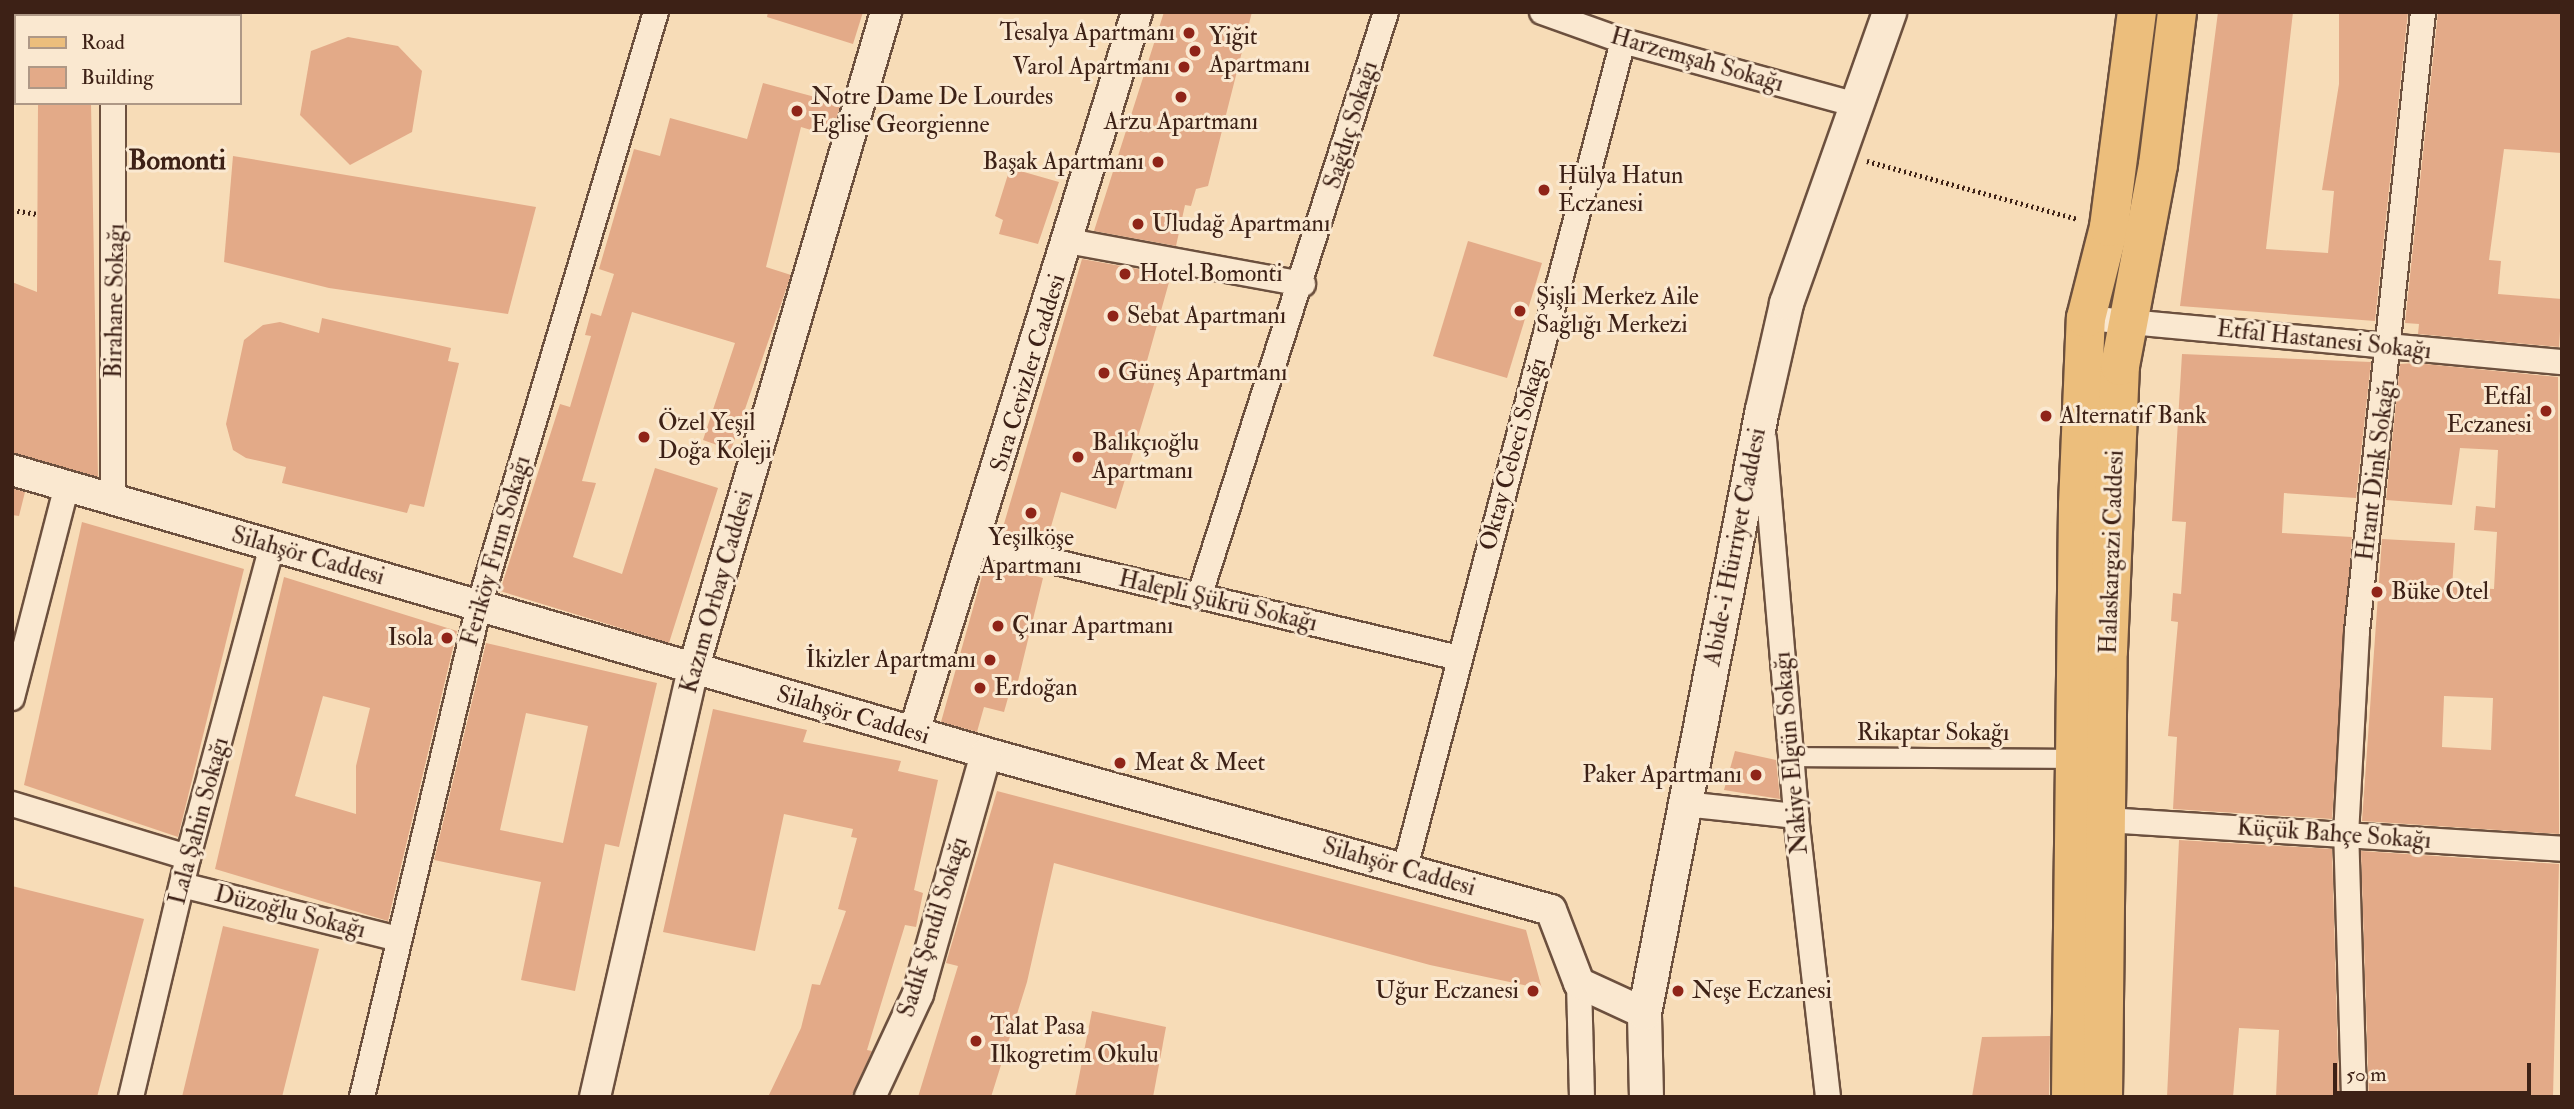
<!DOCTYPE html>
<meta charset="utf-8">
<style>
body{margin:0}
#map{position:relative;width:2574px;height:1109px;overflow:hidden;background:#f7dcb7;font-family:"IM FELL Double Pica",serif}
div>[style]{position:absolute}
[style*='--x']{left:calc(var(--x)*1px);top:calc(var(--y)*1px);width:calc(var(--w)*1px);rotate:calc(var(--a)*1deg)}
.building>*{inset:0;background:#e3aa88}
.path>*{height:4.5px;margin-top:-2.25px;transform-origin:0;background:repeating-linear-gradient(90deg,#3d2116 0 2px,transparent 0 5.5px)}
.roads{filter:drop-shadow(2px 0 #6c503e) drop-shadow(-2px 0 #6c503e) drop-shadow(0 2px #6c503e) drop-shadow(0 -2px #6c503e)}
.pedestrian>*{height:18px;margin:-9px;padding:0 9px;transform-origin:9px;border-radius:9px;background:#fae8d0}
.minor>*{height:24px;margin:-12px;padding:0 12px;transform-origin:12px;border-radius:12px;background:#fae8d0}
.tertiary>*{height:30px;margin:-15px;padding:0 15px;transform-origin:15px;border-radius:15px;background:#fae8d0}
.secondary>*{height:33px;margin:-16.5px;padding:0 16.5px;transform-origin:16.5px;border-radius:16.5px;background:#fae8d0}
.primary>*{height:38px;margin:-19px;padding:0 19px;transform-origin:19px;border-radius:19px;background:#ecbe7c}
.dots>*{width:19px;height:19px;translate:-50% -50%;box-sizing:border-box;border:4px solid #fae8d0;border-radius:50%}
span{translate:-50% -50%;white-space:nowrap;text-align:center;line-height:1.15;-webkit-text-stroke:6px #fae8d0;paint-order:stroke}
.poi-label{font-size:24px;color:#3d2116}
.right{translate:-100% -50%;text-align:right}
.left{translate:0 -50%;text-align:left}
.street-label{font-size:24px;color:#3d2116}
.quarter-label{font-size:28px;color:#3d2116;font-weight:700}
.frame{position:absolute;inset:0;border:14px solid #3d2116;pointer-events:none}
.legend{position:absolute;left:14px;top:14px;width:228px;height:91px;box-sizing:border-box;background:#fae8d0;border:2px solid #ae9886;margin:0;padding:9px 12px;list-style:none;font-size:21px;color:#3d2116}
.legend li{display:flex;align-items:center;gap:14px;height:35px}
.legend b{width:35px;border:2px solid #ae9886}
.scale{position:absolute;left:2333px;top:1063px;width:198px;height:32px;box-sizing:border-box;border:4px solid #3d2116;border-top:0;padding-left:9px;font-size:21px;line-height:24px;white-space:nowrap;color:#3d2116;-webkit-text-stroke:5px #fae8d0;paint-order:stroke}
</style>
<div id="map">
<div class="building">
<i style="clip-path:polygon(768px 12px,863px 12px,853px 44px,767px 17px)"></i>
<i style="clip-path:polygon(1164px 12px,1252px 12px,1208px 186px,1196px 189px,1191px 206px,1185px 205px,1176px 246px,1094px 231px)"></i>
<i style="clip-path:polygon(2218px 12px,2293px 12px,2266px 249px,2328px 253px,2334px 191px,2322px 190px,2339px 84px,2339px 12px,2408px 12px,2375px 321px,2180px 306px)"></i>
<i style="clip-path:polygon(2438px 12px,2562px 12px,2562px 153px,2504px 149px,2489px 260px,2501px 261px,2498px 294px,2562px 299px,2559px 347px,2418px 334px,2419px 324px,2405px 323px)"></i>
<i style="clip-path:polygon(348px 37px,398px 46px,422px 71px,412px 132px,350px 165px,300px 115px,311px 51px)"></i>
<i style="clip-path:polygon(763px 83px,841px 104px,831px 136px,801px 127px,766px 267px,791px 275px,731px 450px,703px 440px,735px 343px,632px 312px,582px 481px,596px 483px,573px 557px,622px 574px,655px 468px,718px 488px,669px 643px,500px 591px,560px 404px,570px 407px,591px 336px,585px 335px,591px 313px,601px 316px,614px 274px,599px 269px,634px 149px,660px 156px,670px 118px,747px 139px)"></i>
<i style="clip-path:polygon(38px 103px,91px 103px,98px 477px,12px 453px,12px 282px,37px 292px)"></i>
<i style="clip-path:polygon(233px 156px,536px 207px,508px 314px,329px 288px,224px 262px)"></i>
<i style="clip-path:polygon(1010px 168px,1059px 182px,1038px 244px,999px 234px,1003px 220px,995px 216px)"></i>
<i style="clip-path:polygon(1468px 241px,1542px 263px,1507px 378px,1433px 356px)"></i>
<i style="clip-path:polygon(1082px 259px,1171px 275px,1145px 368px,1158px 371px,1116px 509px,1061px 492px,1046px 544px,1001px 534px)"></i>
<i style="clip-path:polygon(322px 318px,451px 348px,448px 361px,459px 363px,424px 507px,410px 504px,407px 513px,282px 483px,286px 467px,246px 458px,233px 450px,226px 424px,244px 340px,263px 325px,280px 322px,319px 333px)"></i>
<i style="clip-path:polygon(2182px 354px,2371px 362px,2356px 498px,2284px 493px,2282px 533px,2352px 537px,2332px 819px,2173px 809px,2177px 737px,2168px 736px,2178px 622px,2171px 621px,2173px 593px,2181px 594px,2186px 522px,2172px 521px)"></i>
<i style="clip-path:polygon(evenodd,2415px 363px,2558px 377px,2559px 834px,2362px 821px,2382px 539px,2455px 543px,2452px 587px,2494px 589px,2497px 532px,2474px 530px,2476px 506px,2495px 508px,2498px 450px,2460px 448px,2452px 505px,2386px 500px,2400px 364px,2415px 363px,2444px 696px,2493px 698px,2491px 750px,2442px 747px,2444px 696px)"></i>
<i style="clip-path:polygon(12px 488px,25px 492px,19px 516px,12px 515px)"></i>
<i style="clip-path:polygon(82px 522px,244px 569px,178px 837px,24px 785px)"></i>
<i style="clip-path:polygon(986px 562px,1043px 578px,1018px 681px,1013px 680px,1004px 712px,984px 707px,977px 732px,941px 722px)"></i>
<i style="clip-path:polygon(evenodd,284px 577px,457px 631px,388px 921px,215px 869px,284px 577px,323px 696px,370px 708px,356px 766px,356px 814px,295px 796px,323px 696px)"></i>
<i style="clip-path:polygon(evenodd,486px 643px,657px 683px,619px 847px,605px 844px,575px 991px,521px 980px,541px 882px,434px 860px,486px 643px,526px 713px,588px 726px,563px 843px,500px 830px,526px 713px)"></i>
<i style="clip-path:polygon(713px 709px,807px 730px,803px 742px,901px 761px,898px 771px,938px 780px,914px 890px,923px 893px,916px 927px,905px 925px,867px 1050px,872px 1051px,851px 1097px,768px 1097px,801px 1028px,812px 984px,820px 985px,846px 911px,838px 909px,857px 838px,851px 837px,853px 829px,784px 814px,755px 951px,663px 932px)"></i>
<i style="clip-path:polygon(1735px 751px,1776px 760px,1780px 799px,1724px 790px)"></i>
<i style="clip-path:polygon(997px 791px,1526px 930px,1542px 989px,1430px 965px,1054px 863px,1027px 982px,991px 1097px,918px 1097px,958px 966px,946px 963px)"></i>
<i style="clip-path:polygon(2179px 840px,2332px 849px,2339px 1097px,2276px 1097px,2279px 1030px,2239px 1028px,2233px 1097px,2167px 1097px)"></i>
<i style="clip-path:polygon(2361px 851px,2559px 864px,2553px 1097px,2369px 1097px)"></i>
<i style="clip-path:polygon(12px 886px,144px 919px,97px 1097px,12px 1097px)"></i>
<i style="clip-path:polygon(223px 926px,319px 949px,282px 1097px,182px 1097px)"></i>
<i style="clip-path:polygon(1092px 1011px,1166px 1027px,1153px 1097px,1075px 1097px)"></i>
<i style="clip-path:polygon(2050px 1036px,2049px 1097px,1972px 1097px,1982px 1037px)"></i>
</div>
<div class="path">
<i style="--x:1867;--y:161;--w:219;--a:15.4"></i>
<i style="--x:12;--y:210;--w:26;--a:9"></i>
</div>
<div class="roads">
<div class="pedestrian">
<i style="--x:1791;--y:757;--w:283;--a:0.4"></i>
</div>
<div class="minor">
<i style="--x:15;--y:12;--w:12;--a:20"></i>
<i style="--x:1542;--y:12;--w:86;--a:19.7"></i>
<i style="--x:1623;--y:41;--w:238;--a:15.3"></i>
<i style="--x:112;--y:16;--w:4;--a:-90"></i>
<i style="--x:1068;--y:241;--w:239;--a:10.4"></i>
<i style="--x:2086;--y:318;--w:478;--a:5.3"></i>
<i style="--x:1764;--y:439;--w:378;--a:85.1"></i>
<i style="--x:1796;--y:816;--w:283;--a:83.5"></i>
<i style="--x:113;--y:499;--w:396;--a:-90"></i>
<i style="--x:976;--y:543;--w:497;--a:13.4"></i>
<i style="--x:1199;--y:597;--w:614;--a:-72.27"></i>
<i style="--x:12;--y:698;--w:219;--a:-75.5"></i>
<i style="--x:12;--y:804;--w:184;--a:16.8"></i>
<i style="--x:1685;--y:804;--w:112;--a:6.2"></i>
<i style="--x:2106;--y:820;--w:457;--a:3.6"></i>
<i style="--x:1405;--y:868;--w:855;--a:-75.23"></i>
<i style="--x:182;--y:885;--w:224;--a:14"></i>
<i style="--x:1579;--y:983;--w:114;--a:88.5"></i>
<i style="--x:131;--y:1097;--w:247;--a:-76.6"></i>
<i style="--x:188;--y:857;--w:322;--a:-74.9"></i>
<i style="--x:362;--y:1097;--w:505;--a:-76.6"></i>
<i style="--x:479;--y:606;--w:620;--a:-73.41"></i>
<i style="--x:2354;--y:1097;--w:262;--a:-91.7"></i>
<i style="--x:2346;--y:835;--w:204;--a:-86.9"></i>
<i style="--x:2357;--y:631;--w:623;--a:-83.91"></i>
</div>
<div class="tertiary">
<i style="--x:12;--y:470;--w:1014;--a:16.2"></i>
<i style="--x:986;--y:753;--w:586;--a:15.53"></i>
<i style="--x:1551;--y:910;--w:78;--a:69"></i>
<i style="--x:1579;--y:983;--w:72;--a:24.8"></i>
<i style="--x:914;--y:732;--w:754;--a:-72.79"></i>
<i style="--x:595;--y:1097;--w:438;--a:-77.1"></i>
<i style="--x:693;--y:670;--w:686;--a:-73.65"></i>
<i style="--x:870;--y:1097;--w:114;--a:-65"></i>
<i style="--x:918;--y:994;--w:250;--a:-74.2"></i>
</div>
<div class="secondary">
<i style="--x:1646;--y:1097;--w:84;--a:-91.4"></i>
<i style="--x:1644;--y:1013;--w:615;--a:-78.95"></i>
<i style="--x:1762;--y:409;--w:109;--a:-77.2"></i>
<i style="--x:1786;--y:303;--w:309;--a:-70.5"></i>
</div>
<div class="primary">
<i style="--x:2071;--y:1097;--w:592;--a:-89.32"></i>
<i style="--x:2078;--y:505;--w:187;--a:-87.6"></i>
<i style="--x:2086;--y:318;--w:94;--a:-75.8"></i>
<i style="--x:2109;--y:227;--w:217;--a:-82.6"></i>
<i style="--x:2103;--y:1097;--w:446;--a:-89.4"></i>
<i style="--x:2108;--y:651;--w:285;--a:-87.6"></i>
<i style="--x:2120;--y:366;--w:205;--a:-79.3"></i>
<i style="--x:2158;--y:165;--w:154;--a:-82.9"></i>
</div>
</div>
<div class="dots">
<i style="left:1189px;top:33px;background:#8f2418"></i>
<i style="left:1195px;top:51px;background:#8f2418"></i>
<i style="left:1184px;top:67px;background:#8f2418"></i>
<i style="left:1181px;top:97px;background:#8f2418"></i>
<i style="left:797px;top:111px;background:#8f2418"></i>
<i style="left:1158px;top:162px;background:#8f2418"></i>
<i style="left:1544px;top:190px;background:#8f2418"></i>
<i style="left:1138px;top:224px;background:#8f2418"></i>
<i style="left:1125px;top:274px;background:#8f2418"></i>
<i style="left:1520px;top:311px;background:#8f2418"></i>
<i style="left:1113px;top:316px;background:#8f2418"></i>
<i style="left:1104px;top:373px;background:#8f2418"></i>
<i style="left:2546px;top:411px;background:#8f2418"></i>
<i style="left:2046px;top:416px;background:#8f2418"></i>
<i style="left:644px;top:437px;background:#8f2418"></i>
<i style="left:1078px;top:457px;background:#8f2418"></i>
<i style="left:1031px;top:513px;background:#8f2418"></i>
<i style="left:2377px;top:592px;background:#8f2418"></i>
<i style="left:998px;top:626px;background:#8f2418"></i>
<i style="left:447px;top:638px;background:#8f2418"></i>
<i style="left:990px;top:660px;background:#8f2418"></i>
<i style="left:980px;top:688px;background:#8f2418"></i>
<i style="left:1120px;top:763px;background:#8f2418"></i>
<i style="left:1756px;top:775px;background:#8f2418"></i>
<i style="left:1533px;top:991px;background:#8f2418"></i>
<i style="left:1678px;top:991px;background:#8f2418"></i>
<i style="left:976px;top:1041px;background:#8f2418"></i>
</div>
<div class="poi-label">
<span class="right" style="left:1175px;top:33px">Tesalya Apartmanı</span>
<span class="left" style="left:1209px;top:51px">Yiğit<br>Apartmanı</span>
<span class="right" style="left:1170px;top:67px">Varol Apartmanı</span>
<span class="left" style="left:811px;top:111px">Notre Dame De Lourdes<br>Eglise Georgienne</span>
<span style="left:1181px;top:122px">Arzu Apartmanı</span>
<span class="right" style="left:1144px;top:162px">Başak Apartmanı</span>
<span class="left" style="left:1558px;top:190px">Hülya Hatun<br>Eczanesi</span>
<span class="left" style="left:1152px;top:224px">Uludağ Apartmanı</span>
<span class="left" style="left:1139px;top:274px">Hotel Bomonti</span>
<span class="left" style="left:1536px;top:311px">Şişli Merkez Aile<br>Sağlığı Merkezi</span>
<span class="left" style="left:1127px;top:316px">Sebat Apartmanı</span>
<span class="left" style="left:1118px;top:373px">Güneş Apartmanı</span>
<span class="right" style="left:2532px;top:411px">Etfal<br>Eczanesi</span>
<span class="left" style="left:2060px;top:416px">Alternatif Bank</span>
<span class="left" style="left:658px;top:437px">Özel Yeşil<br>Doğa Koleji</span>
<span class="left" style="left:1092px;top:457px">Balıkçıoğlu<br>Apartmanı</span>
<span style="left:1031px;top:552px">Yeşilköşe<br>Apartmanı</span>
<span class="left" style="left:2391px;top:592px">Büke Otel</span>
<span class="left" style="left:1012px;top:626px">Çınar Apartmanı</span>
<span class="right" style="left:433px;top:638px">Isola</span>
<span class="right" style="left:976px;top:660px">İkizler Apartmanı</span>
<span class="left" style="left:994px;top:688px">Erdoğan</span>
<span class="left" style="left:1134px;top:763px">Meat &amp; Meet</span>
<span class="right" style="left:1742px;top:775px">Paker Apartmanı</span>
<span class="right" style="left:1519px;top:991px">Uğur Eczanesi</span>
<span class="left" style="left:1692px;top:991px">Neşe Eczanesi</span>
<span class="left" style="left:990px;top:1041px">Talat Pasa<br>Ilkogretim Okulu</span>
</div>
<div class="street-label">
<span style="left:1697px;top:60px;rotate:16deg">Harzemşah Sokağı</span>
<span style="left:1351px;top:125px;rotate:-73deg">Sağdıç Sokağı</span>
<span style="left:115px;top:301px;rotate:-89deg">Birahane Sokağı</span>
<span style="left:2324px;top:340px;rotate:6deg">Etfal Hastanesi Sokağı</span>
<span style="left:1028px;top:373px;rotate:-73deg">Sıra Cevizler Caddesi</span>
<span style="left:1513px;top:454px;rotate:-75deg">Oktay Cebeci Sokağı</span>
<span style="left:2376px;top:470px;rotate:-83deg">Hrant Dink Sokağı</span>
<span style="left:1735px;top:547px;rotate:-79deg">Abide-i Hürriyet Caddesi</span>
<span style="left:496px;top:551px;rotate:-74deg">Feriköy Fırın Sokağı</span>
<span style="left:2112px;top:552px;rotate:-88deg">Halaskargazi Caddesi</span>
<span style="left:308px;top:556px;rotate:16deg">Silahşör Caddesi</span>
<span style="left:717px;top:592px;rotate:-74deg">Kazım Orbay Caddesi</span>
<span style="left:1218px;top:601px;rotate:13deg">Halepli Şükrü Sokağı</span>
<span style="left:853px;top:715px;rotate:16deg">Silahşör Caddesi</span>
<span style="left:1933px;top:733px">Rikaptar Sokağı</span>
<span style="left:1791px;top:753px;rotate:-95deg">Nakiye Elgün Sokağı</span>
<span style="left:199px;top:821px;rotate:-75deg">Lala Şahin Sokağı</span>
<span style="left:2334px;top:834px;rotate:4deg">Küçük Bahçe Sokağı</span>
<span style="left:1399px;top:867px;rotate:16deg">Silahşör Caddesi</span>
<span style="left:290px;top:912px;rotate:14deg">Düzoğlu Sokağı</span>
<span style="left:933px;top:927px;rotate:-73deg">Sadık Şendil Sokağı</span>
</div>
<div class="quarter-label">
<span style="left:177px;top:161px">Bomonti</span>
</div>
<div class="frame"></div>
<ul class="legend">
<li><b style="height:9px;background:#ecbe7c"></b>Road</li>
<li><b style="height:19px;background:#e3aa88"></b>Building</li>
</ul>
<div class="scale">50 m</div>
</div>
